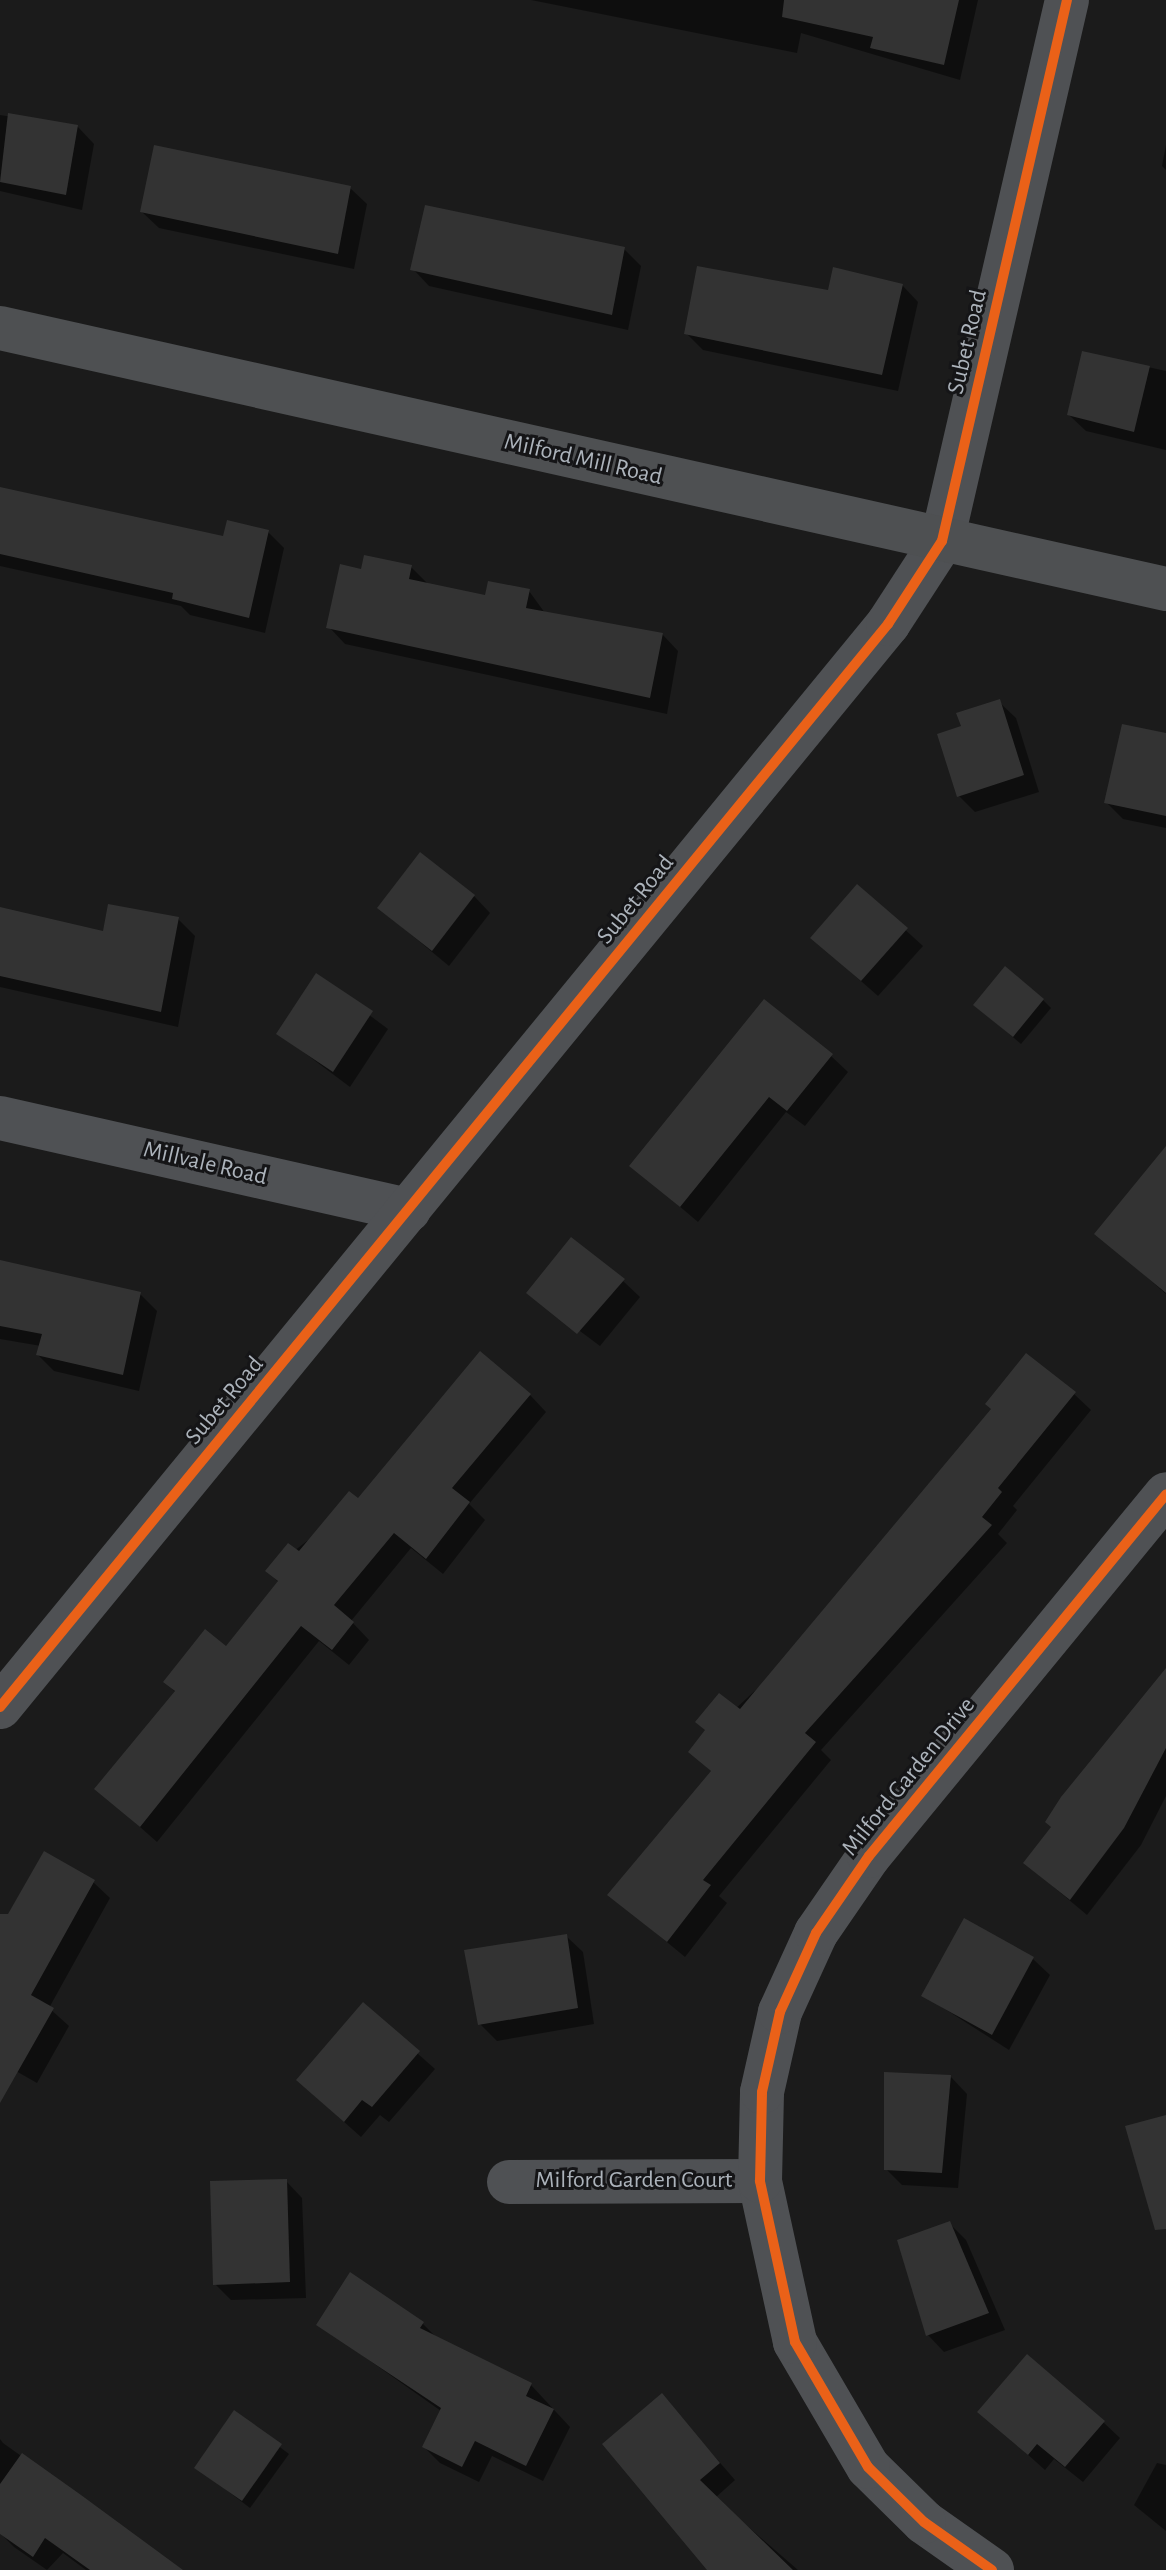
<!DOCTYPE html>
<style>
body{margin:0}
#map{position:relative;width:1166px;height:2570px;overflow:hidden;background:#1b1b1b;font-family:"Alegreya Sans",sans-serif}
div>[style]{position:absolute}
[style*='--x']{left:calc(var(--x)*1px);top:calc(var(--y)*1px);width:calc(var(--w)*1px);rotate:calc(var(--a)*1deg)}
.shadow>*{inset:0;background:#0007}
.building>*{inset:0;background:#333}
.minor>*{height:44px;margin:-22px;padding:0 22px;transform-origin:22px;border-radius:22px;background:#4f5154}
.secondary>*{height:44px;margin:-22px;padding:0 22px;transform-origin:22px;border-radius:22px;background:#4e5052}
.cycleway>*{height:10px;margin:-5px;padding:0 5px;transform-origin:5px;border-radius:5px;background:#ea6118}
span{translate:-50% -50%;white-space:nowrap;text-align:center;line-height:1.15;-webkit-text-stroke:6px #151517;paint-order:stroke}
.street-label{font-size:24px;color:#acb3bb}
</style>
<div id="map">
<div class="shadow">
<i style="clip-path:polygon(531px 0,978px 0,960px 80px,801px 33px,797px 53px)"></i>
<i style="clip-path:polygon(0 115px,78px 127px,94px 144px,82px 210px,0 191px)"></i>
<i style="clip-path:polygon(1166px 145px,1166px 170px,1162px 166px)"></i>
<i style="clip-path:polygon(350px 188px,367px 204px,354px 269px,159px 228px,142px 212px)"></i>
<i style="clip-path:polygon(624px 249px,641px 266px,628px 330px,429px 286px,413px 269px)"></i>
<i style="clip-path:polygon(902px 285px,918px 302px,898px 391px,703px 350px,686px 333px)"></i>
<i style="clip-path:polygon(1084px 353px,1166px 371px,1166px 450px,1086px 431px,1069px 415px)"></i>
<i style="clip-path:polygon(0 488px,225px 538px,268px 532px,284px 548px,265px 633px,190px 615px,181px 606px,0 566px)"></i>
<i style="clip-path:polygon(411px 567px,428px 584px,487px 597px,529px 591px,545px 613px,662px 634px,678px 651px,667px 714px,345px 644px,329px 627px,362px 571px)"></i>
<i style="clip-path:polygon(999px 702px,1016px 718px,1039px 792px,975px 812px,959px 796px,963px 727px)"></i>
<i style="clip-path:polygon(1166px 739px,1166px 828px,1123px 819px,1106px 802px)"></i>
<i style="clip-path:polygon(858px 887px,923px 946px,878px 996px,812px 938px)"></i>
<i style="clip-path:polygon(474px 896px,490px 913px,449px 966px,379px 908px)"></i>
<i style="clip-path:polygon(0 909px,104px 934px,178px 919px,195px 936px,178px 1027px,0 987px)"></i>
<i style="clip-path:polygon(317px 976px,388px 1029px,350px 1087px,278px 1033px)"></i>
<i style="clip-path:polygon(1043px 1000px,1051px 1008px,1021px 1044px,984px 1012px)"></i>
<i style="clip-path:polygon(831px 1056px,848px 1072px,805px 1126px,786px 1112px,698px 1222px,632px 1166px)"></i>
<i style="clip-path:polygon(1166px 1150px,1166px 1294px,1097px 1233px)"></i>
<i style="clip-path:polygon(0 1264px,140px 1294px,157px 1311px,139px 1391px,54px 1371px,38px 1355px,41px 1346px,0 1339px)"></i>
<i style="clip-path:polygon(623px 1281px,640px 1297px,600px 1346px,529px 1293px)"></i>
<i style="clip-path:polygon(1074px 1394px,1091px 1410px,1013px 1506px,1017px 1510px,998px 1534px,1007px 1543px,821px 1750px,831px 1760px,719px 1896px,727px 1903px,685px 1957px,610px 1895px,712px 1772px,690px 1751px)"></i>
<i style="clip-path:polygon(530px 1395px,546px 1412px,469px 1504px,485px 1520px,443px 1574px,411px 1548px,351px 1621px,369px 1640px,349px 1665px,319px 1641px,157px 1842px,97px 1789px,176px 1693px,166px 1682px,227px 1649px,279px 1583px,268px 1571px,359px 1501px)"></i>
<i style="clip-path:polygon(1166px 1683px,1166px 1796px,1141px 1845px,1087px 1915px,1025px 1863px)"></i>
<i style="clip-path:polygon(93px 1882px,110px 1898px,49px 2008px,69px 2026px,37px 2083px,0 2062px,0 1932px)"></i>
<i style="clip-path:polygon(566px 1936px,583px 1952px,594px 2024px,497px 2041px,480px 2024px)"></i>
<i style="clip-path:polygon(1033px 1959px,1050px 1975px,1009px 2050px,923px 1995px)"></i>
<i style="clip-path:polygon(363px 2005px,435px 2069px,389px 2122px,380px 2115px,361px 2137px,315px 2096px)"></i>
<i style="clip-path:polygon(951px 2077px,967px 2094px,958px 2188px,902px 2185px,886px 2169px)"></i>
<i style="clip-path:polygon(286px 2181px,302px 2198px,306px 2298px,231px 2300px,215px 2284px)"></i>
<i style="clip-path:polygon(949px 2223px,966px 2240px,1005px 2330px,944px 2352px,928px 2335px,899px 2241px)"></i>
<i style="clip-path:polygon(422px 2323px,439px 2340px,531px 2385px,570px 2427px,543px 2481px,492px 2456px,479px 2482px,440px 2463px,424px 2447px,441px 2411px,318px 2324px)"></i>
<i style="clip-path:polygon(662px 2396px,735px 2480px,715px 2498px,798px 2570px,708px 2570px)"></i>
<i style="clip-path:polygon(980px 2412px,1103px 2422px,1120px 2438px,1083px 2482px,1054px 2459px,1045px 2470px)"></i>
<i style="clip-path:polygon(235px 2413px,289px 2454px,250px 2508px,196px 2467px)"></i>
<i style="clip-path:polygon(0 2439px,3px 2443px,181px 2570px,86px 2570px,63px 2553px,47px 2570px,14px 2547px,0 2533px)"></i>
<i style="clip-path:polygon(1157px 2463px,1166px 2465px,1166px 2531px,1134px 2505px)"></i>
</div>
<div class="building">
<i style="clip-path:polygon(784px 0,959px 0,944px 65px,870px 48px,873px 37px,782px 17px)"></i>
<i style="clip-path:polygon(8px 113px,78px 125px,66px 195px,0 182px)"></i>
<i style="clip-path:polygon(154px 145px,351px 186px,338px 254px,140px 212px)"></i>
<i style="clip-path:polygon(425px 205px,625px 247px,612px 315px,410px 270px)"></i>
<i style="clip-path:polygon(697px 266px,828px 290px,833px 267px,903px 284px,882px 375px,684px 334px)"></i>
<i style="clip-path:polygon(1082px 351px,1150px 366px,1134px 432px,1067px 415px)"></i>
<i style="clip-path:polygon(0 487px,223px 536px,227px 520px,269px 530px,249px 618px,172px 599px,173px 593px,0 554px)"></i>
<i style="clip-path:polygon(364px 555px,412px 565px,409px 579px,485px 595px,488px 581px,530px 589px,526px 608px,663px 633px,650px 698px,326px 628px,340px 564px,361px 569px)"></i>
<i style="clip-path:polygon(1000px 699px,1024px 775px,957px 797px,937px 734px,961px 726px,956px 713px)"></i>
<i style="clip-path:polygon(1122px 724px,1166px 733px,1166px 816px,1104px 803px)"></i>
<i style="clip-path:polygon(420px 852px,475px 895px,432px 951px,377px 908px)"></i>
<i style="clip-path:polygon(857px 884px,908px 928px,861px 981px,810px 938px)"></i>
<i style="clip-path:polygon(108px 904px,179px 917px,161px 1012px,0 976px,0 907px,103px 931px)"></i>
<i style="clip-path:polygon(1005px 966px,1044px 999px,1013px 1037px,973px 1005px)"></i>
<i style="clip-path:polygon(316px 973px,373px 1011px,333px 1072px,276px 1034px)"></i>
<i style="clip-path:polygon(764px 999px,833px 1054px,787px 1111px,769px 1097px,680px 1207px,629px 1166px)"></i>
<i style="clip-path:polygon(1166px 1146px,1166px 1293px,1094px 1234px)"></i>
<i style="clip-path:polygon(571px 1237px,625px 1279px,577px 1334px,526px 1293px)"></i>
<i style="clip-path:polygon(0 1260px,141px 1292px,123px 1375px,36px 1355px,42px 1334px,0 1326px)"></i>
<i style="clip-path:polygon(480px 1351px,531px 1394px,452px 1488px,470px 1502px,426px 1559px,394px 1533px,334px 1605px,354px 1622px,332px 1650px,301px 1626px,140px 1827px,94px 1789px,175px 1691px,163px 1682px,205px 1629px,226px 1646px,278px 1581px,265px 1571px,288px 1543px,299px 1551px,349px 1491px,358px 1498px)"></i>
<i style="clip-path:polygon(1026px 1353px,1076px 1392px,998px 1488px,1002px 1492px,982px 1517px,992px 1525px,805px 1733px,816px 1742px,703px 1880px,711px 1885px,667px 1942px,607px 1895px,711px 1771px,688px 1752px,705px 1730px,695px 1722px,719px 1693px,740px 1709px,991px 1409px,985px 1404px)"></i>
<i style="clip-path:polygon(1166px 1668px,1166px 1748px,1124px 1828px,1070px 1900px,1023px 1863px,1051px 1827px,1045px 1822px,1061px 1797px)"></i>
<i style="clip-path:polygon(44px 1851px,95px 1880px,31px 1995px,54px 2008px,0 2103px,0 1914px,8px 1914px)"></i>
<i style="clip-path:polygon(964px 1918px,1034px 1957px,992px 2035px,921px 1996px)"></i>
<i style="clip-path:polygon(567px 1934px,578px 2008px,478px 2025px,464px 1950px)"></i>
<i style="clip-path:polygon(363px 2002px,420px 2051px,372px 2107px,362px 2100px,344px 2122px,296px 2080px)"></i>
<i style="clip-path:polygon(884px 2072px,951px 2075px,942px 2173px,884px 2170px)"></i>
<i style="clip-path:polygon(1166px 2115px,1166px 2229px,1155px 2230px,1125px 2126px)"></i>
<i style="clip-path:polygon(287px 2179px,290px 2282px,213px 2285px,210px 2181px)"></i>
<i style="clip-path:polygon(950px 2221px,989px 2313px,926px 2336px,897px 2240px)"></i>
<i style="clip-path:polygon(350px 2272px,424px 2322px,420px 2328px,532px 2383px,526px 2396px,554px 2409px,526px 2466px,475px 2441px,462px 2467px,422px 2447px,441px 2408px,316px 2325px)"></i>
<i style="clip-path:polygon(1027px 2354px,1105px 2421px,1065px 2467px,1037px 2444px,1028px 2455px,977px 2412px)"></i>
<i style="clip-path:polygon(662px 2393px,720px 2463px,700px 2480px,793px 2570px,707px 2570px,602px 2444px)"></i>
<i style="clip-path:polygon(234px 2410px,282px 2444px,242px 2501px,194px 2468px)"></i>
<i style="clip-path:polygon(22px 2453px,81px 2495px,183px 2570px,90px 2570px,45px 2538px,33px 2557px,0 2534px,0 2484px)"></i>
</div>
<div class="minor">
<i style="--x:0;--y:1118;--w:419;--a:12.7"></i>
<i style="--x:0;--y:1707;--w:1401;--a:-50.65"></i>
<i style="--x:888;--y:624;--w:99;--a:-57"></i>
<i style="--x:942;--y:541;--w:555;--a:-76.99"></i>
<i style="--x:509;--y:2182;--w:251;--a:-0.2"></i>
<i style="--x:992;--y:2570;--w:83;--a:-144.8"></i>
<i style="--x:924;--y:2522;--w:78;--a:-135.5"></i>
<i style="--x:868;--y:2467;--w:145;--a:-120.3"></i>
<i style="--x:795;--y:2342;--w:165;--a:-102.3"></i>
<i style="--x:760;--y:2181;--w:89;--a:-88.7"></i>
<i style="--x:762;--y:2092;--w:82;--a:-77.3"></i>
<i style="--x:780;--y:2012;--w:87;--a:-65.5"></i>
<i style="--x:816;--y:1933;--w:93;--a:-55.5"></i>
<i style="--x:869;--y:1856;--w:468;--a:-50.6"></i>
</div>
<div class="secondary">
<i style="--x:0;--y:328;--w:1195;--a:12.62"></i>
</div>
<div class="cycleway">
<i style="--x:0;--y:1707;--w:1401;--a:-50.65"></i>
<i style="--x:888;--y:624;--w:99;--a:-57"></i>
<i style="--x:942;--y:541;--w:555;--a:-76.99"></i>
<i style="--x:992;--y:2570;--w:83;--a:-144.8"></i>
<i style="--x:924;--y:2522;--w:78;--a:-135.5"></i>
<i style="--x:868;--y:2467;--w:145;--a:-120.3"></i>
<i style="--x:795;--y:2342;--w:165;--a:-102.3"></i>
<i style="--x:760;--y:2181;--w:89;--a:-88.7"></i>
<i style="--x:762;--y:2092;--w:82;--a:-77.3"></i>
<i style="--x:780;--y:2012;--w:87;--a:-65.5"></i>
<i style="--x:816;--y:1933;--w:93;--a:-55.5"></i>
<i style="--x:869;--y:1856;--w:468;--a:-50.6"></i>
</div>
<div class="street-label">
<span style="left:968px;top:342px;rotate:-77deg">Subet Road</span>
<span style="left:583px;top:460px;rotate:13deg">Milford Mill Road</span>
<span style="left:636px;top:900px;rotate:-51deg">Subet Road</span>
<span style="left:205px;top:1164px;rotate:13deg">Millvale Road</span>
<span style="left:225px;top:1401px;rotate:-50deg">Subet Road</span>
<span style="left:909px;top:1777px;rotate:-51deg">Milford Garden Drive</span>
<span style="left:634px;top:2181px">Milford Garden Court</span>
</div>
</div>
